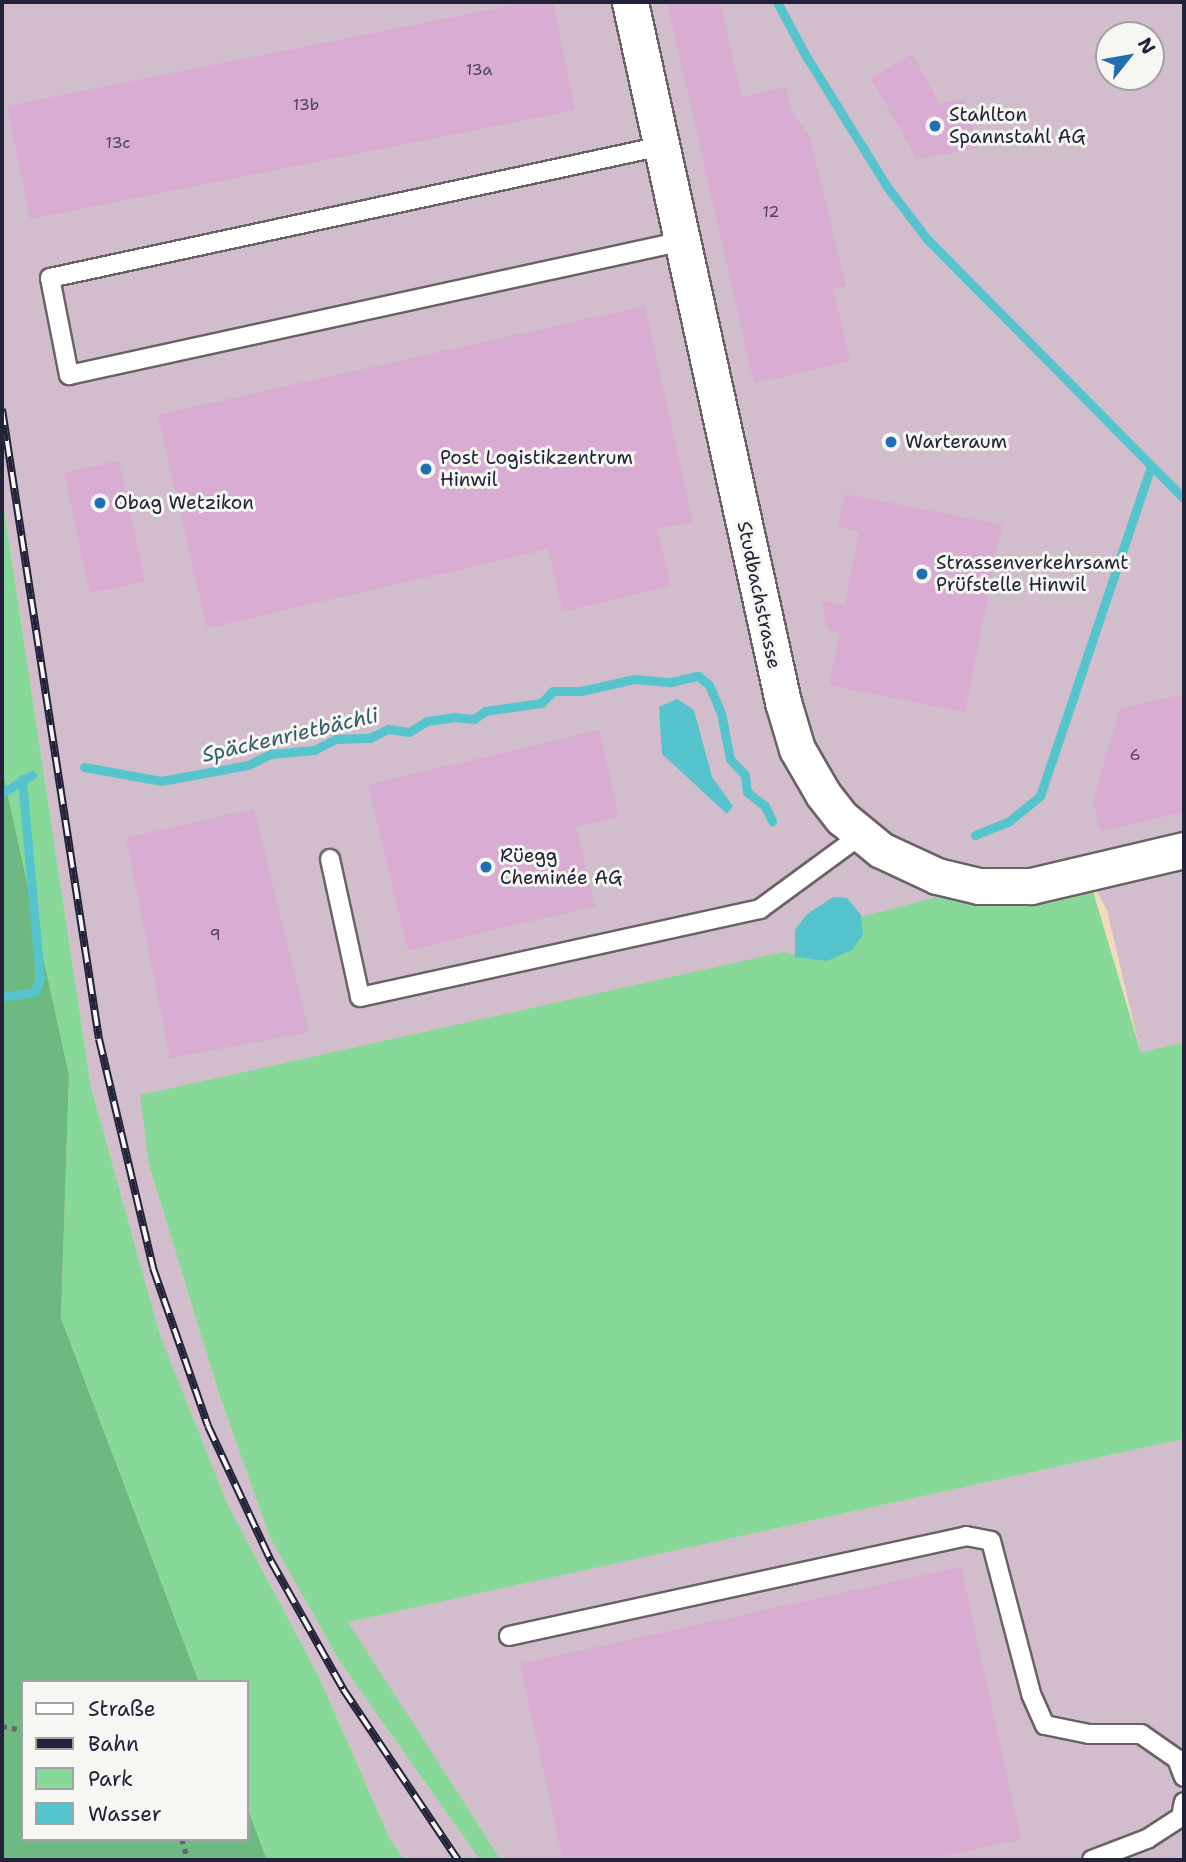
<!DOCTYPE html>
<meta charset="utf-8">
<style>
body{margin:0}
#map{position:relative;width:1186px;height:1862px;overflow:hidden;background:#f3daba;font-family:"Shantell Sans",sans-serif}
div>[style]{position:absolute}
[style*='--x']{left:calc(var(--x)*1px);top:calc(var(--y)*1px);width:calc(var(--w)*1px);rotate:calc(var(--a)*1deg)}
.industrial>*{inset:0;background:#d1bdcb}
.green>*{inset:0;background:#88d999}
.forest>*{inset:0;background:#6eb981}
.water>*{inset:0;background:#56c4cd}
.stream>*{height:9px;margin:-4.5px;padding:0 4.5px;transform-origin:4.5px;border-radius:4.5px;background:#56c4cd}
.building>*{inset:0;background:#d9acd4}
.path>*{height:4.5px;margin-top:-2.25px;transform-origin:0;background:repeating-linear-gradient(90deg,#6b6267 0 5px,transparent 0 10px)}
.roads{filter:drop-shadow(2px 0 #6b6267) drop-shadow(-2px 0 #6b6267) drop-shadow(0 2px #6b6267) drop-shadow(0 -2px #6b6267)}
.lane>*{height:18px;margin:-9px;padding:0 9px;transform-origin:9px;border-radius:9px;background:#fff}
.street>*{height:35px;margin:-17.5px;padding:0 17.5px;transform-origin:17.5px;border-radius:17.5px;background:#fff}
.rail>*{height:8px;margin-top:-4px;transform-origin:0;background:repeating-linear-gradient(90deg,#f6f6f2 0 16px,#22223b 0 32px);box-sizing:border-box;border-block:2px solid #22223b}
.dots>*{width:19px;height:19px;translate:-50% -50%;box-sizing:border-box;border:4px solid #f6f6f2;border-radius:50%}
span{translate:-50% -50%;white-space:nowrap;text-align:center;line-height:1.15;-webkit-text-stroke:6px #f6f6f2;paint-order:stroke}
.number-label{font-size:16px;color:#504461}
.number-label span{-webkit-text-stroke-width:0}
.poi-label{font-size:19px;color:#22223b}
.left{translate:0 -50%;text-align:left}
.street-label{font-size:19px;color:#22223b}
.water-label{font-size:21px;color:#345b6e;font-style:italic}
.frame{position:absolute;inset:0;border:4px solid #22223b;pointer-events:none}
.legend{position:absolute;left:21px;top:1680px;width:228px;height:161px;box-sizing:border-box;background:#f6f6f2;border:2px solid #a1a1a9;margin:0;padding:9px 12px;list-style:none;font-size:21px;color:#22223b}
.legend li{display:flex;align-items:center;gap:14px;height:35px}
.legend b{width:35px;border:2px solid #a1a1a9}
.north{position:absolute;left:1095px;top:21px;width:70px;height:70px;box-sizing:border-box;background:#f6f6f2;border:2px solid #a1a1a9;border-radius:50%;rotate:59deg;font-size:19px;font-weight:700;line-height:28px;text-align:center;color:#22223b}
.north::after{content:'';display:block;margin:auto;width:24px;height:32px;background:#1f6fb2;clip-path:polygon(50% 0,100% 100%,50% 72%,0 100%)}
</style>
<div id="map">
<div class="industrial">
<i style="clip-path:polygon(evenodd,2px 2px,1184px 2px,1184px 1042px,1141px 1054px,1107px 910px,1087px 874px,827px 961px,795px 958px,149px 1165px,218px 1391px,270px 1538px,340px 1662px,480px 1860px,405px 1860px,390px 1839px,320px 1679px,228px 1505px,160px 1336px,91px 1087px,2px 495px,2px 2px,1109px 35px,1151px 35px,1151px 77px,1109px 77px,1109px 35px)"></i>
<i style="clip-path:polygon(1184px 1439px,1184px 1860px,501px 1860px,347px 1622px)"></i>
</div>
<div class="green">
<i style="clip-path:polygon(2px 495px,91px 1087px,160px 1335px,228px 1505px,320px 1679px,390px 1839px,405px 1860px,267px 1860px,247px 1807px,247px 1682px,199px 1682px,61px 1318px,69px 1075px,2px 768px)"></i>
<i style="clip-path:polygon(1088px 874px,1141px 1053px,1184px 1042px,1184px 1439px,348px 1622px,501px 1860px,480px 1860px,340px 1662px,270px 1538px,218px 1391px,149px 1165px,140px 1095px,783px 952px,827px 961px,861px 917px,979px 886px)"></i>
</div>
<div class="forest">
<i style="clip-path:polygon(2px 768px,69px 1075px,61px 1318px,199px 1682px,23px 1682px,23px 1839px,247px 1839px,247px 1807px,267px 1860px,2px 1860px)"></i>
</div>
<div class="water">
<i style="clip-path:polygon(677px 699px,694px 710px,712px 777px,733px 806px,727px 814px,662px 754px,659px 707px)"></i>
<i style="clip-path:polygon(833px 897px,847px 898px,861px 915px,863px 935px,852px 950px,827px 961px,795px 957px,795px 930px,806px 915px)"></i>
</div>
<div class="stream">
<i style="--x:777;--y:2;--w:61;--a:61.8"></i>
<i style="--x:806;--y:56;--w:155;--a:58.2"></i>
<i style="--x:888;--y:188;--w:64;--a:52.6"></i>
<i style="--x:927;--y:239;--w:366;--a:45.3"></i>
<i style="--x:84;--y:767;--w:78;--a:10.3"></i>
<i style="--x:161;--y:781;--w:88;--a:-10.4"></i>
<i style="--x:248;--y:765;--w:25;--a:-26"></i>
<i style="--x:271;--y:754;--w:43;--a:-5.3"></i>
<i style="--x:314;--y:750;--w:25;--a:-27"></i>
<i style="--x:336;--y:739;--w:34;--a:-2"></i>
<i style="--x:370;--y:738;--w:20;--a:-27"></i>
<i style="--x:388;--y:729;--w:21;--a:8"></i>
<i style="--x:409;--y:732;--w:21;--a:-31"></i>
<i style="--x:427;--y:721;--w:27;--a:-8"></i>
<i style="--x:454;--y:717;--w:20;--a:6"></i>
<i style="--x:474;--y:719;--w:14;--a:-36"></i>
<i style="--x:485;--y:711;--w:57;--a:-8.1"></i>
<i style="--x:541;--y:703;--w:17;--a:-45"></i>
<i style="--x:553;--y:691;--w:28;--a:0"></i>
<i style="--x:581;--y:691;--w:54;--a:-12.8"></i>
<i style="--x:634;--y:679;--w:37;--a:5"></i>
<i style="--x:671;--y:682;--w:28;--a:-13"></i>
<i style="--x:698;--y:676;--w:14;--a:39"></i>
<i style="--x:709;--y:685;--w:30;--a:67"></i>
<i style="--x:721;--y:713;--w:47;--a:78.9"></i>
<i style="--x:730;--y:759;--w:22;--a:47"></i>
<i style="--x:745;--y:775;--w:17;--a:83"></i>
<i style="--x:747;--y:792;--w:23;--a:38"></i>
<i style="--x:765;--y:806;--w:17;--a:65"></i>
<i style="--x:2;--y:793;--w:35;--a:-31"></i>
<i style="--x:975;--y:835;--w:35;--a:-22"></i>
<i style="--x:1008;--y:822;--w:41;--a:-39.1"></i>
<i style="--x:1040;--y:796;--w:347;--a:-71.4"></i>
<i style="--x:2;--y:997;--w:33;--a:-9"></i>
<i style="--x:35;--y:992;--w:15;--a:-70"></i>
<i style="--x:40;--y:978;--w:200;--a:-95.2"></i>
</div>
<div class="building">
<i style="clip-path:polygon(528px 2px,553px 2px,575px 110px,30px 219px,7px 106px)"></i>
<i style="clip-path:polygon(667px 2px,720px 2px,742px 97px,786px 87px,791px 110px,810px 138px,846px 286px,833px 289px,850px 361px,754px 383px)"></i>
<i style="clip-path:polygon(912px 54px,940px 104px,965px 99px,978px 148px,917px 159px,871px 78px)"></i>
<i style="clip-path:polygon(645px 306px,693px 522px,657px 529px,671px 586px,563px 611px,548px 549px,207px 628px,158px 415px)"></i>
<i style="clip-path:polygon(119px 461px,145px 581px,90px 593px,64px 473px)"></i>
<i style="clip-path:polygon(845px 494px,1002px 525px,965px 712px,829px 685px,840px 633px,828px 630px,822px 601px,845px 606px,859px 531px,838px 527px)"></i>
<i style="clip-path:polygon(1184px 694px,1184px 812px,1101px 831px,1093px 801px,1120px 709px)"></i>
<i style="clip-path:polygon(599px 730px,619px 817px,576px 827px,595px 906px,408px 950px,368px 785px)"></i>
<i style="clip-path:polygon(254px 809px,309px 1032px,170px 1058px,126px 838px)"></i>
<i style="clip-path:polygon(961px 1567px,1021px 1839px,926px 1860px,563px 1860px,520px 1664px)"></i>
</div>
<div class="path">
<i style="--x:2;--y:1726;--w:21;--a:11"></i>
<i style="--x:182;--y:1839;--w:22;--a:74"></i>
</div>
<div class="roads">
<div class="lane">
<i style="--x:662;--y:146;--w:626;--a:167.83"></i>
<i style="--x:50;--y:278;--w:99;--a:78.9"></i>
<i style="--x:69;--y:375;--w:628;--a:-12.31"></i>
<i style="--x:330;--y:859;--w:141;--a:77.7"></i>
<i style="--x:360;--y:997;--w:410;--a:-12.4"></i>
<i style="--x:760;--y:909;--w:125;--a:-36.2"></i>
<i style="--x:509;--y:1636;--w:468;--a:-12.3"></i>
<i style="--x:966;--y:1536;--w:25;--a:11"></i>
<i style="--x:991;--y:1541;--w:158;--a:75.3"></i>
<i style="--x:1031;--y:1694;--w:34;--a:66"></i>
<i style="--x:1045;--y:1725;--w:45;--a:11.6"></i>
<i style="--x:1089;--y:1734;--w:52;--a:0"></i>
<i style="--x:1141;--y:1734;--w:44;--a:34.8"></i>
<i style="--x:1177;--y:1759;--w:19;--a:69"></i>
<i style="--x:1092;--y:1860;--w:59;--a:-20.9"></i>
<i style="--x:1147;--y:1839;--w:40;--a:-32.9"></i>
<i style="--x:1181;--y:1817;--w:15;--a:-79"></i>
</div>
<div class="street">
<i style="--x:630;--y:2;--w:717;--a:77.67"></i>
<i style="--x:783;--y:702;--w:49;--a:73.4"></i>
<i style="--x:797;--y:749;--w:52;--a:60"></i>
<i style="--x:823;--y:794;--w:31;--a:52"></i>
<i style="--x:842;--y:818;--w:50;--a:39.4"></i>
<i style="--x:881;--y:850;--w:62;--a:24.9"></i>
<i style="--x:937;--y:876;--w:43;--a:13.4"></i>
<i style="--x:979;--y:886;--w:52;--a:0"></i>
<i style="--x:1031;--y:886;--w:157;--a:-13.2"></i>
</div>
</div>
<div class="rail">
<i style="--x:2;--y:409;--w:637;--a:81.25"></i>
<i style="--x:99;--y:1039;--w:235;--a:76.7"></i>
<i style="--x:153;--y:1268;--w:167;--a:70.8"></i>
<i style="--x:208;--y:1426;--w:149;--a:65"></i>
<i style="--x:271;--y:1561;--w:147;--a:60.6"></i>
<i style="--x:343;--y:1689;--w:206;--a:56.1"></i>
</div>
<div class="dots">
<i style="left:935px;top:126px;background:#1f6fb2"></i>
<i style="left:891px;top:442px;background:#1f6fb2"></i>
<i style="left:426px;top:469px;background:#1f6fb2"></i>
<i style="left:100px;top:503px;background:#1f6fb2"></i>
<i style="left:922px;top:574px;background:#1f6fb2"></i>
<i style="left:486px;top:867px;background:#1f6fb2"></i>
</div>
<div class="number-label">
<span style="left:479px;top:70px">13a</span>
<span style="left:306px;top:105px">13b</span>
<span style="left:118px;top:143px">13c</span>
<span style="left:771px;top:212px">12</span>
<span style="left:1135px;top:755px">6</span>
<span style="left:215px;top:935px">9</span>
</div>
<div class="poi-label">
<span class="left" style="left:949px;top:126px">Stahlton<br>Spannstahl AG</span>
<span class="left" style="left:905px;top:442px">Warteraum</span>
<span class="left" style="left:440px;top:469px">Post Logistikzentrum<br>Hinwil</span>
<span class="left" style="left:114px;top:503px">Obag Wetzikon</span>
<span class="left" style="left:936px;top:574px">Strassenverkehrsamt<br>Prüfstelle Hinwil</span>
<span class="left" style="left:500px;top:867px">Rüegg<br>Cheminée AG</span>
</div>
<div class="street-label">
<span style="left:759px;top:595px;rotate:78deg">Studbachstrasse</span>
</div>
<div class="water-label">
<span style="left:290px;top:735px;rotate:-13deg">Späckenrietbächli</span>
</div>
<div class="frame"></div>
<ul class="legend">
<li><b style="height:9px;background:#fff"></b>Straße</li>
<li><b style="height:9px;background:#22223b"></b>Bahn</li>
<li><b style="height:19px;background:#88d999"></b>Park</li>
<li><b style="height:19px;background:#56c4cd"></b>Wasser</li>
</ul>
<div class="north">N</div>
</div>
